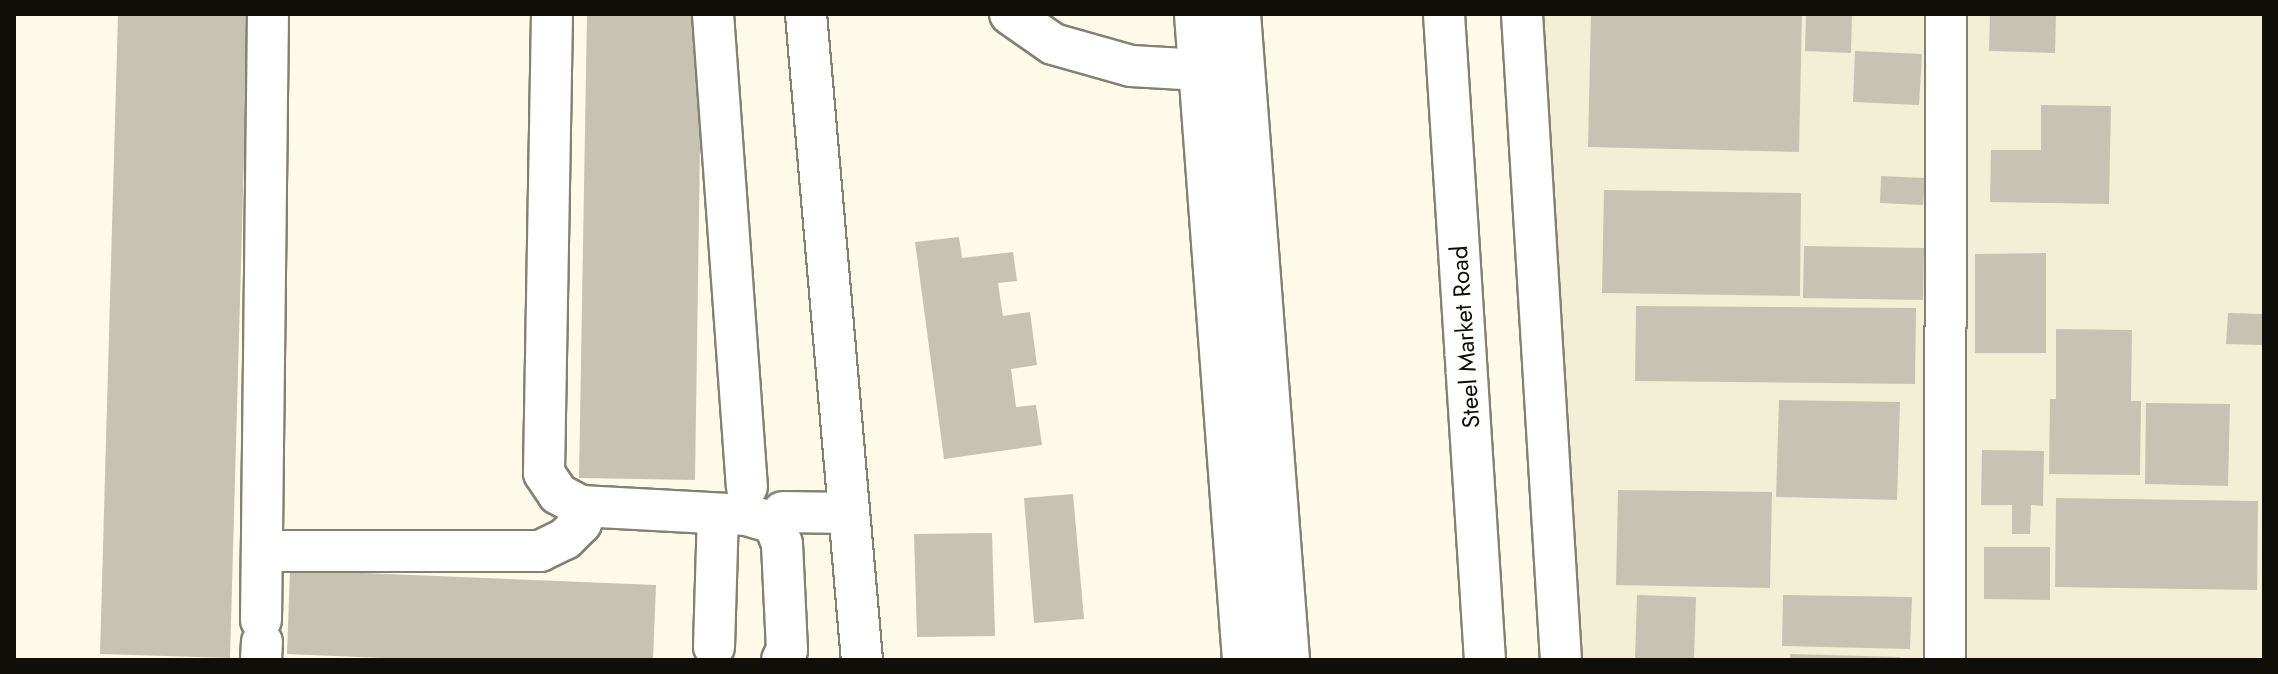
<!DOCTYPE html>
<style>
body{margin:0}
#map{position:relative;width:2278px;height:674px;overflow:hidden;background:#fdfae9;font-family:Jost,sans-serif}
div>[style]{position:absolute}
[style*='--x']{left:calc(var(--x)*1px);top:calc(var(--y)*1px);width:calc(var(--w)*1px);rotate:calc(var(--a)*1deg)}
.built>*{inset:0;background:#f3efd7}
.building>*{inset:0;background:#c6c3b3}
.roads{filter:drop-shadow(2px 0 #848172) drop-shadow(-2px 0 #848172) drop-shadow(0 2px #848172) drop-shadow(0 -2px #848172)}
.minor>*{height:40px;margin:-20px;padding:0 20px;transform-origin:20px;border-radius:20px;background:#fff}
.highway>*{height:44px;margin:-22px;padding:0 22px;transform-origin:22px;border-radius:22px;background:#fff}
span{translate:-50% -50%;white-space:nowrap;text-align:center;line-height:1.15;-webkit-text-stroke:8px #fff;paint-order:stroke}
.street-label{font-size:24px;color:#0f0e09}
.frame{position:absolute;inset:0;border:16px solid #0f0e09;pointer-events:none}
</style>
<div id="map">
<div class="built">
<i style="clip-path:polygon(1535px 14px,2264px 14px,2264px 660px,1579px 660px)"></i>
</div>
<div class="building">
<i style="clip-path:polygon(118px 14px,248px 14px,230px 658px,100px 654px)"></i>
<i style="clip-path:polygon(587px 14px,702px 14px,695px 480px,579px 478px)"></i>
<i style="clip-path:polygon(1591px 14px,1802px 14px,1799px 152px,1588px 147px)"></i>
<i style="clip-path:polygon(1806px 14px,1852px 14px,1851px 53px,1805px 51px)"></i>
<i style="clip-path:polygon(1990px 14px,2056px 14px,2055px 53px,1989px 51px)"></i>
<i style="clip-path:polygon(1855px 51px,1922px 54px,1919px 105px,1853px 102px)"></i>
<i style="clip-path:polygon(2041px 105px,2111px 106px,2109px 204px,1990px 202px,1991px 150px,2041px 150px)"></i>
<i style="clip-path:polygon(1881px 176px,1925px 178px,1923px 205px,1880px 203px)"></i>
<i style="clip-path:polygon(1604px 190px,1801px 193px,1800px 296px,1602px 293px)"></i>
<i style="clip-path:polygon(959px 237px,962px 258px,1013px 252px,1017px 281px,998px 283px,1003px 316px,1030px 312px,1037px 365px,1011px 369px,1016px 407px,1036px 405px,1042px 445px,944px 459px,915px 242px)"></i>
<i style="clip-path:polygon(1804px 246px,1924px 248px,1923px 300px,1803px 298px)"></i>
<i style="clip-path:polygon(2046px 253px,2046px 353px,1975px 353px,1975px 254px)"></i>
<i style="clip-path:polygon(1636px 306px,1916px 308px,1915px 384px,1635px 381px)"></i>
<i style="clip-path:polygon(2228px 313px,2264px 314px,2264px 345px,2226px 344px)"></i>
<i style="clip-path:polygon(2056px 329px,2132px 330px,2131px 401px,2141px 401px,2140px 475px,2049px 474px,2050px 399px,2056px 399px)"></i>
<i style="clip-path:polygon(1779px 400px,1900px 402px,1897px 500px,1776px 497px)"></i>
<i style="clip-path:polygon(2146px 403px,2230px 404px,2228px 486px,2145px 484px)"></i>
<i style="clip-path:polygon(1982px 450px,2044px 451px,2043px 506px,2031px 505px,2030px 534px,2012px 534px,2012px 505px,1981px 505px)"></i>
<i style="clip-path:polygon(1618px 490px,1772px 492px,1770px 588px,1616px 585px)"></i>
<i style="clip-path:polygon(1073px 494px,1084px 619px,1034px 623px,1024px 498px)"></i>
<i style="clip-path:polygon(2056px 498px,2258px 501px,2257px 590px,2055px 587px)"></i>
<i style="clip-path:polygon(992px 533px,995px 636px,917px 637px,914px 534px)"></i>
<i style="clip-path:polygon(1984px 547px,2050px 547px,2050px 600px,1984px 599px)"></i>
<i style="clip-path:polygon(290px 570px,656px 585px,653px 660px,429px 660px,287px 654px)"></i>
<i style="clip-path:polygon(1637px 595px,1696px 597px,1694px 660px,1635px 660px)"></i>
<i style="clip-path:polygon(1783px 595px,1912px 597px,1910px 649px,1782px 646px)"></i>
<i style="clip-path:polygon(1790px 654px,1900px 657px,1900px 660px,1790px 660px)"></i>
</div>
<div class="roads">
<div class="minor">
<i style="--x:552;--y:14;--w:459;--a:91"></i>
<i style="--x:544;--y:473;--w:25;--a:56"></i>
<i style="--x:558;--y:494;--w:26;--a:28"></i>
<i style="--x:581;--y:506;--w:166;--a:3.1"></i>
<i style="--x:747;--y:515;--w:28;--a:17"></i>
<i style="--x:774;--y:523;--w:22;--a:69"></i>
<i style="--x:782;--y:544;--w:106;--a:87.3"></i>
<i style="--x:787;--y:650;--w:11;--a:117"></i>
<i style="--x:713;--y:14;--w:474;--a:85.9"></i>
<i style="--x:806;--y:14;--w:648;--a:85.05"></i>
<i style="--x:1010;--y:14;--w:52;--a:34.9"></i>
<i style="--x:1053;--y:44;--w:81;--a:15.8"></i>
<i style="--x:1131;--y:66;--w:70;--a:3.3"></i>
<i style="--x:1444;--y:14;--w:647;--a:86.37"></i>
<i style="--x:1522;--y:14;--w:647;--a:86.55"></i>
<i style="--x:783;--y:512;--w:66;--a:0.9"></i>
<i style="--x:262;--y:551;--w:278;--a:0"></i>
<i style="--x:540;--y:551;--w:28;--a:-26"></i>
<i style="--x:565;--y:539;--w:23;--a:-45"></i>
<i style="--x:581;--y:523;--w:17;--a:-90"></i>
<i style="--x:261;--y:620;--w:606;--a:-89.34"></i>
<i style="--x:714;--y:647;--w:133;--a:-88.3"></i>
<i style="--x:261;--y:660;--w:18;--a:-87"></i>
<i style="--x:1945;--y:660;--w:646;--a:-89.91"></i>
</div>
<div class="highway">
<i style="--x:1197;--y:14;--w:648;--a:85.75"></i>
<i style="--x:1238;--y:14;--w:648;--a:85.66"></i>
</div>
</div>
<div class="street-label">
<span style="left:1465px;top:337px;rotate:-94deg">Steel Market Road</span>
</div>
<div class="frame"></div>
</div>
